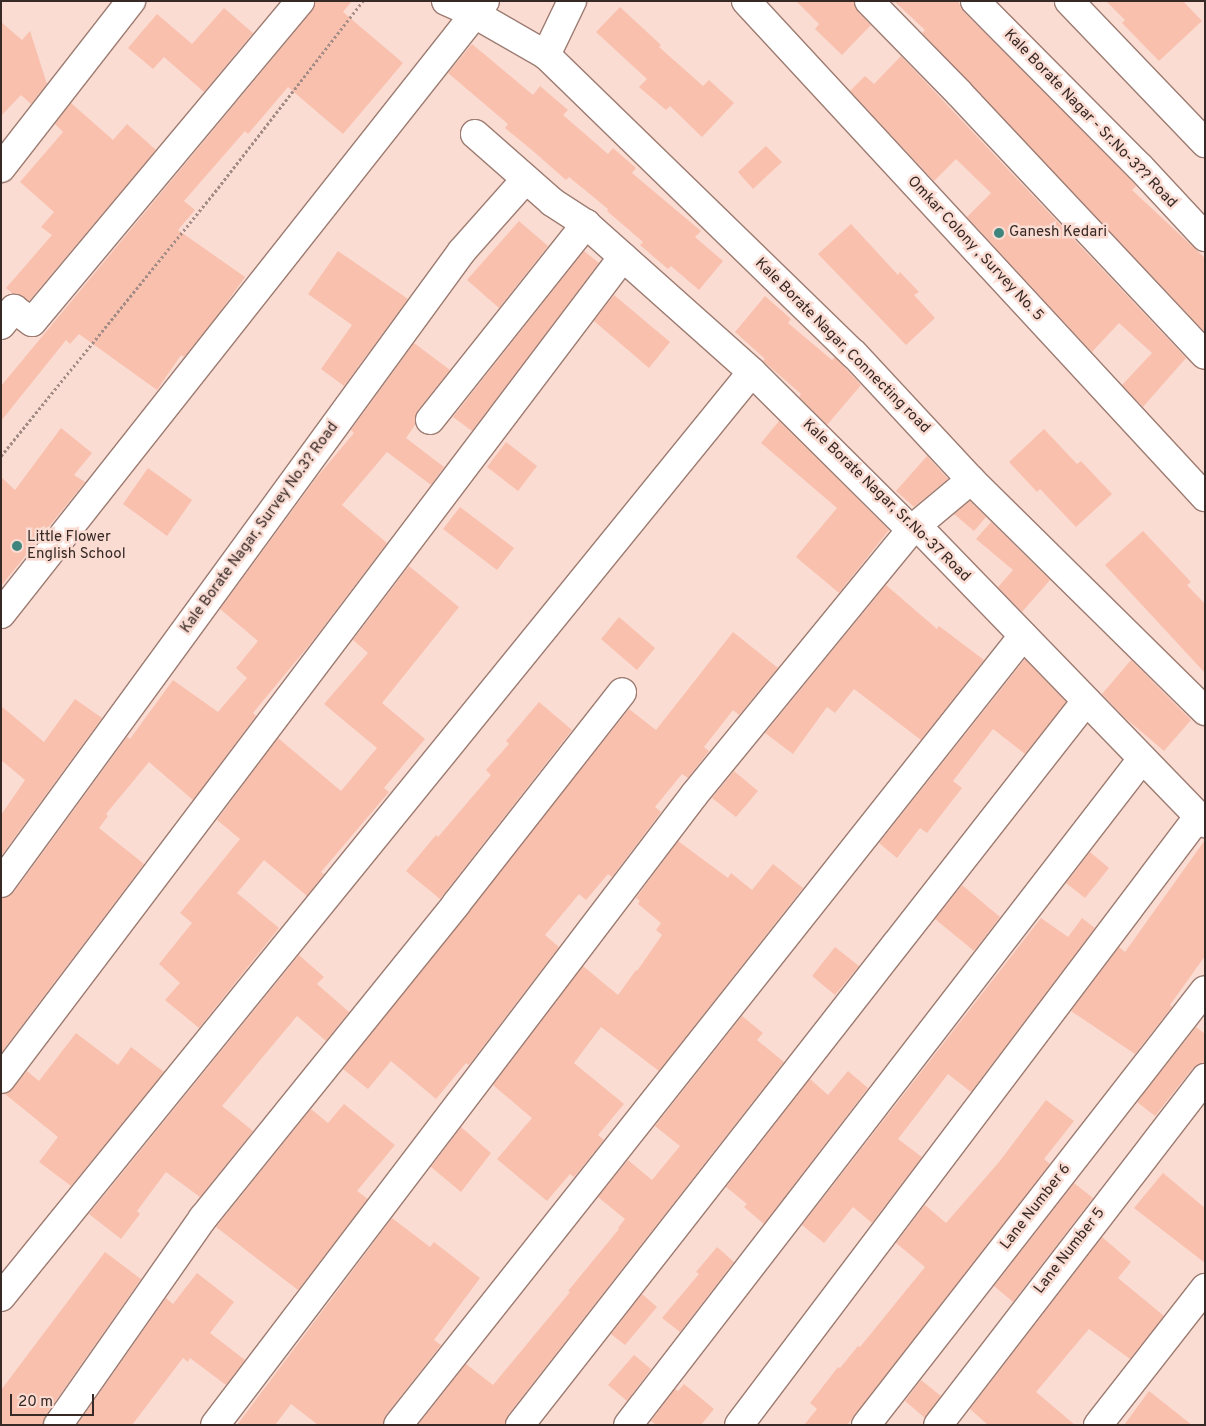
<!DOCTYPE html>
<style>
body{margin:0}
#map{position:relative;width:1206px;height:1426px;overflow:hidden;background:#fadcd3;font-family:Overpass,sans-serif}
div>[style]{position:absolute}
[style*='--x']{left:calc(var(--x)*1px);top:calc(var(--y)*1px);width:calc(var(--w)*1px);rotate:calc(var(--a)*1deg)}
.building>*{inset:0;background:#f9c0ae}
.path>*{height:3px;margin-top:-1.5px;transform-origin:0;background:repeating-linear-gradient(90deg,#a38c86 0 2.5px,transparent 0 5px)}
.roads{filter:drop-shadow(1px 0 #9d7c72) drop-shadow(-1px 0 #9d7c72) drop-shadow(0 1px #9d7c72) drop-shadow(0 -1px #9d7c72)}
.minor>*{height:28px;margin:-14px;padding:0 14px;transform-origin:14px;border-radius:14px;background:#fff}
.dots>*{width:14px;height:14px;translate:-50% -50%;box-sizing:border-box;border:2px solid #fadcd3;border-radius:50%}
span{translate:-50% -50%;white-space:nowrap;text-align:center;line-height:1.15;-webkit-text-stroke:5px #fadcd3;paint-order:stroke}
.street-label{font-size:15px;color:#372925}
.poi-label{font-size:15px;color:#372925}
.left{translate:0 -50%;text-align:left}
.frame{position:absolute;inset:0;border:2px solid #372925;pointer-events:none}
.scale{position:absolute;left:10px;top:1394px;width:84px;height:22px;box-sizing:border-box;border:2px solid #372925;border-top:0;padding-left:6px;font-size:15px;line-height:18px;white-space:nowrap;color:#372925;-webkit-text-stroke:4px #fadcd3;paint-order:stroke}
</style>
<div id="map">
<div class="building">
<i style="clip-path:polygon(315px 1px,352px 1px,343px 12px,403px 63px,343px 134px,288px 87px,248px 134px,245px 131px,184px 201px,195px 210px,178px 230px,245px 277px,217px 316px,184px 357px,181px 355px,157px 390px,79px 334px,70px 344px,66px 340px,1px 421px,1px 386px,312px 11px)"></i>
<i style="clip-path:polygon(796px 1px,854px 1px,858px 12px,871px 25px,842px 55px,815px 29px,819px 24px)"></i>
<i style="clip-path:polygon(891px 1px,958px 1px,964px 12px,1129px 178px,1136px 186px,1132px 190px,1205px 258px,1205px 332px,922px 33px,925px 30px,895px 2px,893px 3px)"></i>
<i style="clip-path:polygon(1106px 1px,1183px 1px,1202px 21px,1159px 61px,1122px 23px,1125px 20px)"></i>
<i style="clip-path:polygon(620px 7px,661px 45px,659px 47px,703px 86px,709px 80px,734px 103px,702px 137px,670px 106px,666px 110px,639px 87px,647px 79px,596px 32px)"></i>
<i style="clip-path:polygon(224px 8px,253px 33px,204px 92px,164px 57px,153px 69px,128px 48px,157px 14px,192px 44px)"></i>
<i style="clip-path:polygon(1px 22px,22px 40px,30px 31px,47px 84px,31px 104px,21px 95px,1px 116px)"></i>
<i style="clip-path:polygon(472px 44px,533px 95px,540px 86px,568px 110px,563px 115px,608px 154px,613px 148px,636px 168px,632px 173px,701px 231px,695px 237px,723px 261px,699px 290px,671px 266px,668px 269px,640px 245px,643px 242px,607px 211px,608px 209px,569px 177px,566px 180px,533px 151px,505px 128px,508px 124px,448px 73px)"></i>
<i style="clip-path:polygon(901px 56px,1186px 358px,1143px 407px,1122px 385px,1152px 353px,1119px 323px,1092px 352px,967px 217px,991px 193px,956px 159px,934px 181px,850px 91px,865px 76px,874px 84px)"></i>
<i style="clip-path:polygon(71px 103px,113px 140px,127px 124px,156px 150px,29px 301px,13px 294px,6px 288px,52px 235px,41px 227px,54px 212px,20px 182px,63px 132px,55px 124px)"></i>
<i style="clip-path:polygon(766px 146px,782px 162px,753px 189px,738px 172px)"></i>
<i style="clip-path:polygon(519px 221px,548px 246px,499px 308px,467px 280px)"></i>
<i style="clip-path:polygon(851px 224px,898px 275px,900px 272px,919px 292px,914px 295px,935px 318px,906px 345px,818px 254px)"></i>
<i style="clip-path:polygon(338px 251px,408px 299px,344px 386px,321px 369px,352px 325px,308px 294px)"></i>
<i style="clip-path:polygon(584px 251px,599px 263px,472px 431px,453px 417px)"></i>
<i style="clip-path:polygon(614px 295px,670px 342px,649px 368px,594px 321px)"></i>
<i style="clip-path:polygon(765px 296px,791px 319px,788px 323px,832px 360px,835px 357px,861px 385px,827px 425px,799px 397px,801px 394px,763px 361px,765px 359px,735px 332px)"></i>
<i style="clip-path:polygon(414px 343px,450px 370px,418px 410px,415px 417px,415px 425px,406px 438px,444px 467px,431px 485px,387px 452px,342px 505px,387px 543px,311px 643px,253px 713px,256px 716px,193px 800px,149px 762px,106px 814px,108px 816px,99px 828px,144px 864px,1px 1053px,1px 898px,14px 892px,127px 737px,130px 739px,173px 680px,218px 712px,247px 678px,236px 668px,258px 641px,220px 609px,317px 477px,354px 433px,351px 430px)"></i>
<i style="clip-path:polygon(779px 421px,889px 530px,839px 593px,796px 557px,837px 508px,761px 443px)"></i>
<i style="clip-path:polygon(61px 428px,92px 453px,74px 475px,85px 482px,1px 586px,1px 477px,15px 490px)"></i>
<i style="clip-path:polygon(1044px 429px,1077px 464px,1081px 461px,1112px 494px,1076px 527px,1040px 489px,1037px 492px,1009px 462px)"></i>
<i style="clip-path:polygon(506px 442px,537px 466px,518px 491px,487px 467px)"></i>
<i style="clip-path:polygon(927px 456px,948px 479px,914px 507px,896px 491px)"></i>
<i style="clip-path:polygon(148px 468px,192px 500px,167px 536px,123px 504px)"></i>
<i style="clip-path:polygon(970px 501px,986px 517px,974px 531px,954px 514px)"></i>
<i style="clip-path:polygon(460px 507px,514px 548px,497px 570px,443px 529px)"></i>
<i style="clip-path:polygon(991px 522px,1050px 580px,1022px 612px,998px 587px,1013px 570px,976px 539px)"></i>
<i style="clip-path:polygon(1143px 531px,1191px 582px,1187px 585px,1205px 604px,1205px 673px,1105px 565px)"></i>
<i style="clip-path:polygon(409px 566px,459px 607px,382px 703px,425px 739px,384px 788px,389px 792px,321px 872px,324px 874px,307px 896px,264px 860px,237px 893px,279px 928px,199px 1028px,165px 1000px,180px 983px,159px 964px,192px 923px,180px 913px,240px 839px,217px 820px,278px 738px,341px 791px,377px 748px,324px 704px,368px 653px,353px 640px)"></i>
<i style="clip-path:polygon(886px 585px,937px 629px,939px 626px,984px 660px,921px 740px,854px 689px,835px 713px,827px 707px,793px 754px,765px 733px)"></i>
<i style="clip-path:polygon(619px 617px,655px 648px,637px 670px,601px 639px)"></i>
<i style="clip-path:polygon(733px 632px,778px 668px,739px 715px,733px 710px,704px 747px,709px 751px,688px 778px,682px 774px,655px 807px,661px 812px,612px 877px,608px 874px,586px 900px,579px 894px,545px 935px,559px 947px,469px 1065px,466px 1063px,436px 1099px,391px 1061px,368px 1089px,343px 1069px,629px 709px,656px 730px)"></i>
<i style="clip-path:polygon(1025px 659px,1066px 702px,1025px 754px,993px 729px,953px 781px,962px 788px,927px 833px,920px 828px,897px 858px,879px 843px)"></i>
<i style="clip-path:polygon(1131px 660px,1191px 720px,1164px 751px,1123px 716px,1102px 694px)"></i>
<i style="clip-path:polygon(75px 699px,102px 718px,1px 856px,1px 815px,25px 780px,1px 760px,1px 706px,44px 742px)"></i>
<i style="clip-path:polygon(539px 702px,572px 730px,440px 899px,406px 871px,436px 835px,438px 837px,491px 775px,486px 770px,509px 744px,506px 741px)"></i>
<i style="clip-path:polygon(734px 771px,758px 791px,736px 817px,712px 798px)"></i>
<i style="clip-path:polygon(1205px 840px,1205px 956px,1170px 1005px,1172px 1007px,1135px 1054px,1071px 1011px,1119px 947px,1125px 952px)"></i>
<i style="clip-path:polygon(678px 841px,728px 878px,731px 873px,752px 890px,773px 864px,803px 888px,659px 1071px,601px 1027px,574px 1063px,624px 1104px,598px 1135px,604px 1140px,574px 1177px,570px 1174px,547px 1201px,497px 1159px,532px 1118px,493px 1085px,583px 966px,618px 995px,636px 970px,637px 971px,662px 935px,656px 930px,661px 923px,638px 904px,640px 901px,636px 898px)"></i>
<i style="clip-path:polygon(1090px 852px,1109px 868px,1085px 898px,1066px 883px)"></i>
<i style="clip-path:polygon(962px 885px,1000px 917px,974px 951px,935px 919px)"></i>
<i style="clip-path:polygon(1041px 918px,1068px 937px,1082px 918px,1095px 928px,971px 1092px,948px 1074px,898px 1139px,922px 1157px,872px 1223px,853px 1207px,824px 1243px,802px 1225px)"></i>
<i style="clip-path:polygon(835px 947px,859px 966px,835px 995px,812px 976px)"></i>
<i style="clip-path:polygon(299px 955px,324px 977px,317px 984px,349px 1012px,326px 1041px,297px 1016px,222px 1106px,253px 1131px,200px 1197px,166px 1172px,137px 1211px,140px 1214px,121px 1239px,89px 1214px)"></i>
<i style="clip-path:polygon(742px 1016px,763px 1033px,757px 1040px,784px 1062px,508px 1415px,505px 1425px,418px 1425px,466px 1364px,493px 1385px,570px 1292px,568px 1291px,619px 1229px,618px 1228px,625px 1219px,598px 1197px,628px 1160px,652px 1180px,680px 1146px,655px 1126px)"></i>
<i style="clip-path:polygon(1196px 1027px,1205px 1034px,1205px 1063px,1193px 1068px,1155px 1116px,1137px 1102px)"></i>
<i style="clip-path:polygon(76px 1033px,118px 1065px,131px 1047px,164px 1072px,71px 1186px,39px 1162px,58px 1137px,5px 1094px,13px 1088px,27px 1071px,39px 1081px)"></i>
<i style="clip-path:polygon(848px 1071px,868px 1088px,764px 1224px,744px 1207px,747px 1204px,726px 1187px,810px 1079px,828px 1095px)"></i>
<i style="clip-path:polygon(1046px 1100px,1074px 1121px,1044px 1159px,1050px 1164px,847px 1425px,804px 1425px,817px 1409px,810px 1403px,838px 1367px,840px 1368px,858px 1346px,860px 1347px,925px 1267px,896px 1243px,925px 1205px,946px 1223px,999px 1162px)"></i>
<i style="clip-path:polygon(344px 1104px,395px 1145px,357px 1191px,368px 1199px,298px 1290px,216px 1227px,311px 1109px,328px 1123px)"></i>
<i style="clip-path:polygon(461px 1127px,491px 1153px,461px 1192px,431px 1167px)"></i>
<i style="clip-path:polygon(1163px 1173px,1205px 1208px,1205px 1263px,1134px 1208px)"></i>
<i style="clip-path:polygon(1074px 1183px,1093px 1198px,1013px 1302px,994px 1286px)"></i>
<i style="clip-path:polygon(392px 1218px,430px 1247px,434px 1242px,480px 1278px,434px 1340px,441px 1345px,386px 1415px,383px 1425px,318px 1425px,291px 1404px,275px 1425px,237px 1425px)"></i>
<i style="clip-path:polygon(1102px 1237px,1131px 1262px,1118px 1278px,1164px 1316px,1130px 1359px,1089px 1329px,1036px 1392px,1075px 1425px,988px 1425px,970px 1409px)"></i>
<i style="clip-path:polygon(717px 1247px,734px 1262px,680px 1332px,662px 1318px,699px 1274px,696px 1272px)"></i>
<i style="clip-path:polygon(105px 1252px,141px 1279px,45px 1416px,43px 1425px,1px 1425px,1px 1390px)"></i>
<i style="clip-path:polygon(197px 1273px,234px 1302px,210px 1333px,245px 1360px,226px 1385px,190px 1358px,188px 1362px,183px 1358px,132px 1425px,77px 1425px,166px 1298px,173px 1304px)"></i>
<i style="clip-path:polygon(642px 1294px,657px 1307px,625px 1345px,611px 1334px)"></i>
<i style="clip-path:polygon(634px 1355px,651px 1369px,627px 1401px,608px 1385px)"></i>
<i style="clip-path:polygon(921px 1380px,941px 1396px,925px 1418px,905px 1401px)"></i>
<i style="clip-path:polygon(684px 1384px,714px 1409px,701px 1425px,656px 1425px,651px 1421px,675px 1389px,678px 1391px)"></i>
<i style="clip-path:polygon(1149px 1391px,1192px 1425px,1124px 1425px)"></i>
</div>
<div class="path">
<i style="--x:1;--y:456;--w:350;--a:-51"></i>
<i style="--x:221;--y:184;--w:232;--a:-52.2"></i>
</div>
<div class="roads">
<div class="minor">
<i style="--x:446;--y:1;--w:30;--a:24"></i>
<i style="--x:473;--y:13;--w:84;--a:29.9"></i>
<i style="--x:546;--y:55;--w:429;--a:44.2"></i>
<i style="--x:854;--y:354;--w:172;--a:47.1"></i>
<i style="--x:971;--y:480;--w:329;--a:44.6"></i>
<i style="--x:746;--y:1;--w:676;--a:47.22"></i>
<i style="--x:869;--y:1;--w:129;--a:45.6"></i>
<i style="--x:959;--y:93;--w:359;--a:46.8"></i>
<i style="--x:975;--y:1;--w:234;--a:45.2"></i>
<i style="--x:1140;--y:167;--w:96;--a:47.1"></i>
<i style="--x:1069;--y:1;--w:197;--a:46.2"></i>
<i style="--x:546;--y:55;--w:60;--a:-64.3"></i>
<i style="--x:475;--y:134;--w:103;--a:41.4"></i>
<i style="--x:552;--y:202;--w:40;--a:32.9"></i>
<i style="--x:586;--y:224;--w:222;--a:41.7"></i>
<i style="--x:752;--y:372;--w:224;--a:44.8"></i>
<i style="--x:911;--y:530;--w:11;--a:5"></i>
<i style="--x:922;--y:531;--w:407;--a:45.9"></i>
<i style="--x:1;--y:168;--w:212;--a:-52.1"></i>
<i style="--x:1;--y:325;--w:21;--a:-51"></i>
<i style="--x:14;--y:309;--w:22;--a:36"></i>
<i style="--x:32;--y:322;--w:418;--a:-50.1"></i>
<i style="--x:430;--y:420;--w:251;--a:-51.5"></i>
<i style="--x:1;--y:614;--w:781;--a:-51.71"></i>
<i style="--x:1;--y:883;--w:782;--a:-53.89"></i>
<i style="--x:462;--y:251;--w:96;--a:-48.4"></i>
<i style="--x:1;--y:1079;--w:1031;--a:-52.89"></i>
<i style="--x:1;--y:1297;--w:1191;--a:-50.93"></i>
<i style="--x:58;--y:1425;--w:253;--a:-55"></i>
<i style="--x:203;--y:1218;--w:403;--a:-51.1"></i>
<i style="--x:456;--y:904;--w:269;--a:-51.9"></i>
<i style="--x:215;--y:1425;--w:791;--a:-52.75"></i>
<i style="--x:694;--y:795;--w:343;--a:-50.7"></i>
<i style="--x:911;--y:530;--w:78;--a:-39.8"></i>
<i style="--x:398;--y:1425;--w:1007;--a:-51.62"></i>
<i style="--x:520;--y:1425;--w:919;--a:-51.98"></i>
<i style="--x:628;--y:1425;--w:841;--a:-52.34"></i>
<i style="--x:739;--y:1425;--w:762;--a:-52.95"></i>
<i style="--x:866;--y:1425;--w:551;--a:-52.07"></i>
<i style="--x:938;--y:1425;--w:438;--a:-52.4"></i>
<i style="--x:1098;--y:1425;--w:174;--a:-52"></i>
</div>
</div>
<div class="dots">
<i style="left:999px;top:233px;background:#3e857e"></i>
<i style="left:17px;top:546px;background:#3e857e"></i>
</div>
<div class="street-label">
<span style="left:1090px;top:119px;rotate:46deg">Kale Borate Nagar - Sr.No-3?? Road</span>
<span style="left:975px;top:249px;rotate:47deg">Omkar Colony , Survey No. 5</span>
<span style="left:842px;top:346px;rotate:45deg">Kale Borate Nagar, Connecting road</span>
<span style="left:886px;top:501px;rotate:44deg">Kale Borate Nagar, Sr.No-37 Road</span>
<span style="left:260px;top:528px;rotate:-54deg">Kale Borate Nagar, Survey No.3? Road</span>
<span style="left:1036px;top:1207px;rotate:-52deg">Lane Number 6</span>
<span style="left:1070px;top:1251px;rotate:-52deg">Lane Number 5</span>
</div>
<div class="poi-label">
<span class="left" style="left:1009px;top:233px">Ganesh Kedari</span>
<span class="left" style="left:27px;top:546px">Little Flower<br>English School</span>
</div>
<div class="frame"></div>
<div class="scale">20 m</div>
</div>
